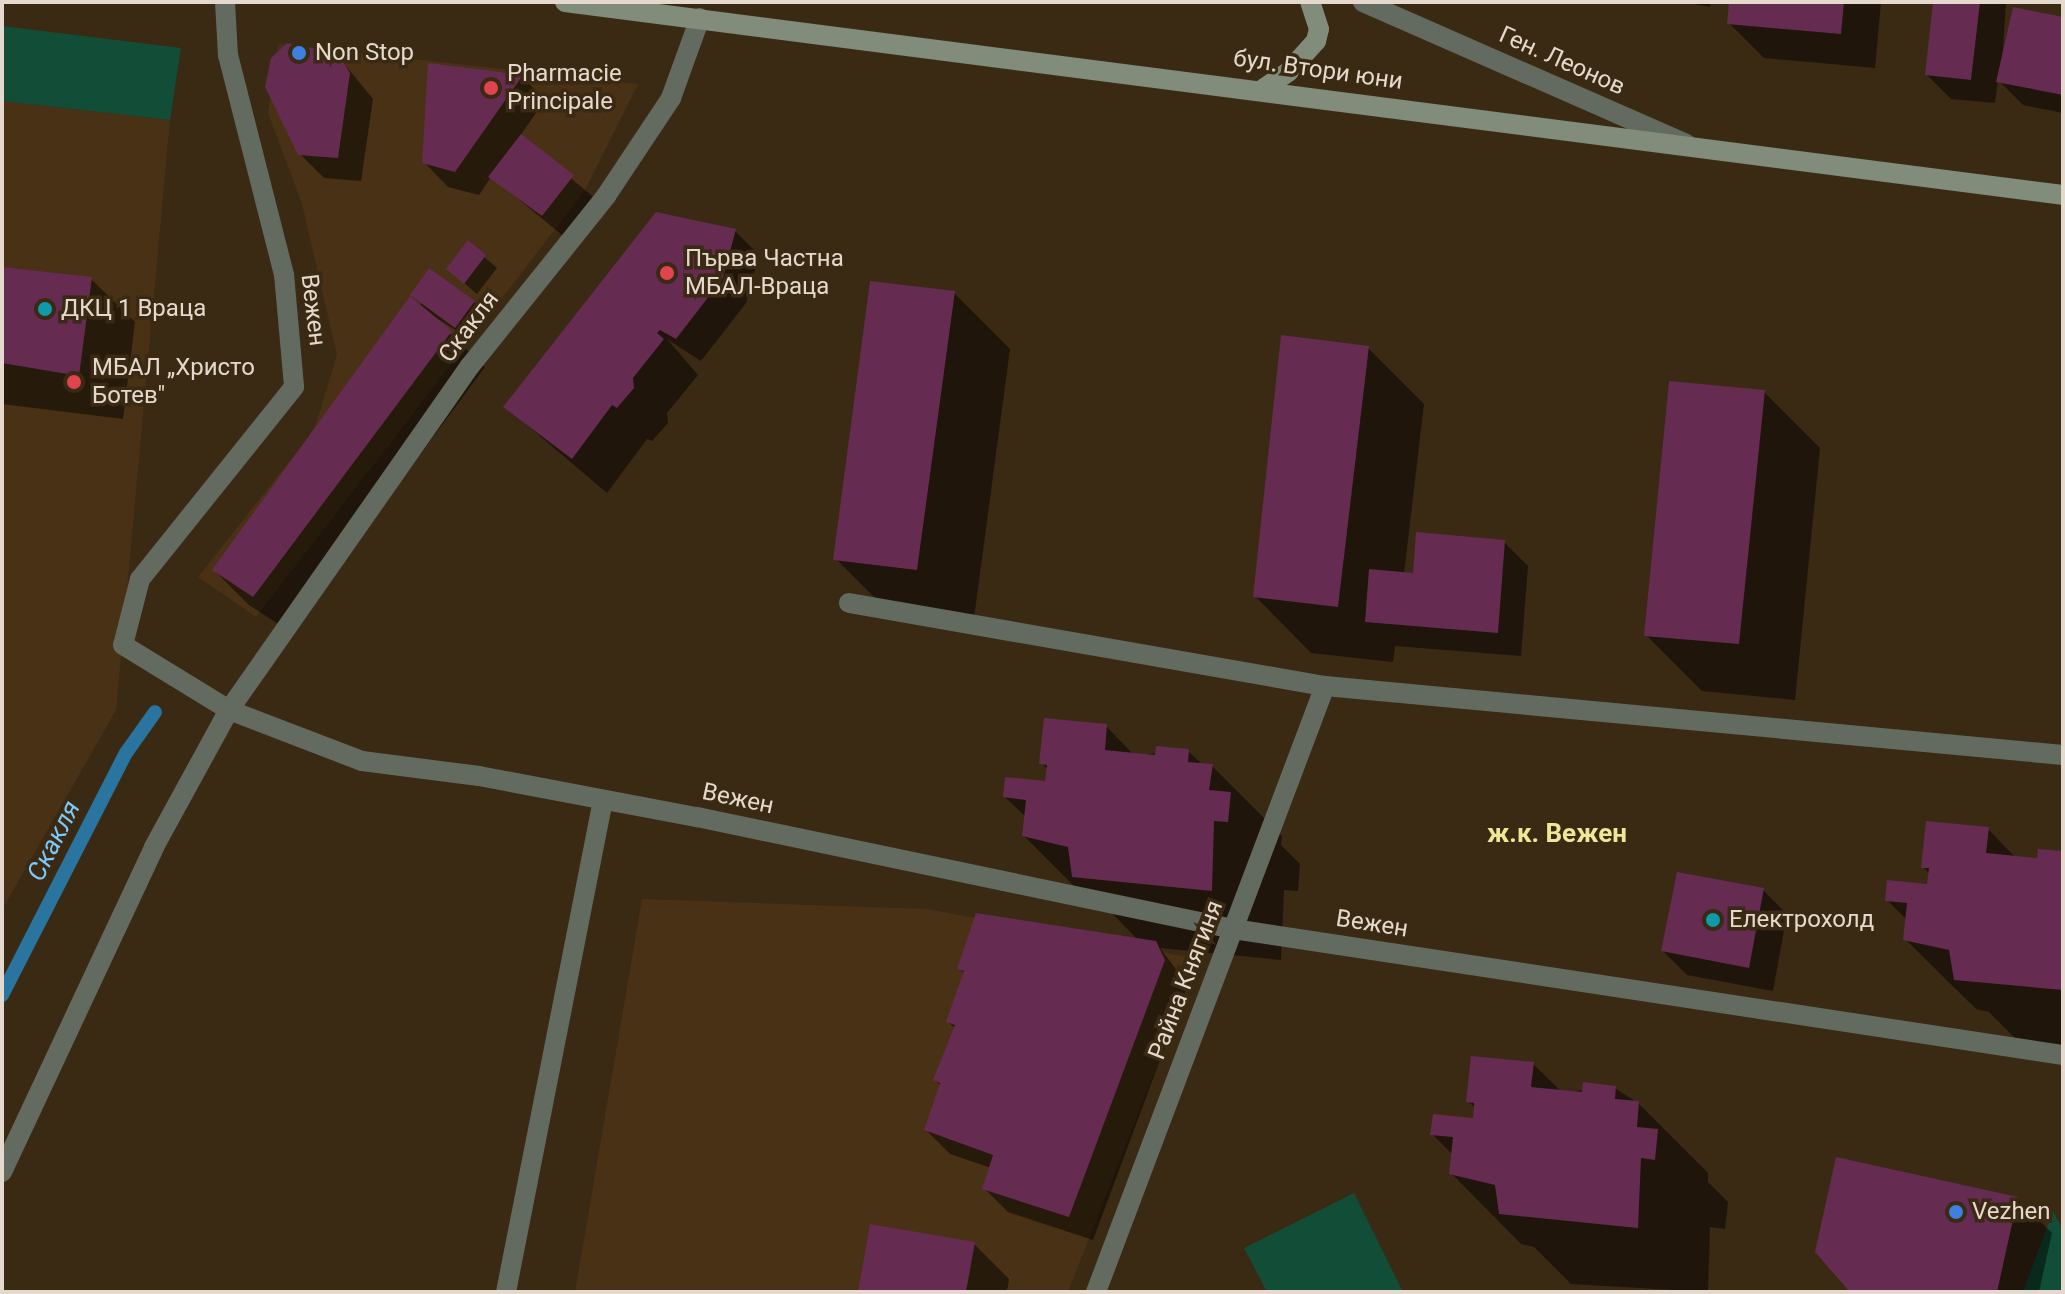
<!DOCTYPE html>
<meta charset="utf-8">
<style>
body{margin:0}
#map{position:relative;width:2065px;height:1294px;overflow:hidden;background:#3a2913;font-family:Roboto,sans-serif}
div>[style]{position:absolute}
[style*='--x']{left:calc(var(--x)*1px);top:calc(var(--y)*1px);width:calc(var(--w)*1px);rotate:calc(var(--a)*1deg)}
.built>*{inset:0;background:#483115}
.green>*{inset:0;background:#124e37}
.shadow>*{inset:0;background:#0007}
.stream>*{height:14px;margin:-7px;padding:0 7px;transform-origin:7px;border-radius:7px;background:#29759f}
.building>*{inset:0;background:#662b51}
.street>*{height:20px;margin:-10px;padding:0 10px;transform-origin:10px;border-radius:10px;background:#636a5f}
.secondary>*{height:20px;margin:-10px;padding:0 10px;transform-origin:10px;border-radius:10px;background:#818c7a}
.dots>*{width:22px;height:22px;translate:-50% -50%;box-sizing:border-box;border:4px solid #3a2913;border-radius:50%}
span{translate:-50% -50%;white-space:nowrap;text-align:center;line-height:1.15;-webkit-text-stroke:7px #3a2913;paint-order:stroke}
.poi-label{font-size:24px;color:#e4d9cc}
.left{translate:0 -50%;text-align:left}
.street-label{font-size:24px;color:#e4d9cc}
.neighbourhood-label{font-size:26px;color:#ede797;font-weight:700}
.water-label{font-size:26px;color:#7cc9fa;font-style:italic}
.frame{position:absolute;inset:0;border:4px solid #e4d9cc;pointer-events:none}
</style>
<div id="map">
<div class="built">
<i style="clip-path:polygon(278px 44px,638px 84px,584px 192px,256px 617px,198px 577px,314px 430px,337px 355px,302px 204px,268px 113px)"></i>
<i style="clip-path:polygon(2px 101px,170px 120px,116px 710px,2px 910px)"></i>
<i style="clip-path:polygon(642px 899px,927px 909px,1199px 959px,1068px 1292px,575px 1292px)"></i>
</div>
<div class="green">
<i style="clip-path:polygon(2px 26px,181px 48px,170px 120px,2px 101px)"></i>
<i style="clip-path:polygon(1354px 1193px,1403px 1292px,1267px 1292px,1244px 1248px)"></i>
<i style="clip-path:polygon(2053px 1211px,2063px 1230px,2063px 1292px,2023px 1292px)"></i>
</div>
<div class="shadow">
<i style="clip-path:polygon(1683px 2px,1711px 2px,1710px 7px)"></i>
<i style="clip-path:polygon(1731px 2px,1881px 2px,1875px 68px,1764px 58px,1729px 23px)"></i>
<i style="clip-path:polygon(1935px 2px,2006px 2px,2002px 64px,2063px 19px,2063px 113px,2023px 105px,1998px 80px,1995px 103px,1951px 99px,1927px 75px)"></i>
<i style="clip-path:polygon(337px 55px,373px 99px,361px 181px,324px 178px,300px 154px)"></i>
<i style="clip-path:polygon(522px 77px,545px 100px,520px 136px,597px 200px,567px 239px,491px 177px,479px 195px,448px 187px,424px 162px)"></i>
<i style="clip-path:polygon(735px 231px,759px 255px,746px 303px,701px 361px,667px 339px,698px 375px,667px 413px,668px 423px,652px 441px,647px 439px,607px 493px,506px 407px)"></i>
<i style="clip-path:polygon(468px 243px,497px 268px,477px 294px,448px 269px)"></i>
<i style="clip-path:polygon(2px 269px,91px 279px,135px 322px,123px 419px,2px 404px)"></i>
<i style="clip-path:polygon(954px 293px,1010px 349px,973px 626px,892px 615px,836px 559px)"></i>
<i style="clip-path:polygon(412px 295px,474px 302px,486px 314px,468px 338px,427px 312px,485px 367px,289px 631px,249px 605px,214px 570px,421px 303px)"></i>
<i style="clip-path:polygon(1368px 348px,1424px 404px,1404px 574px,1415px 575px,1504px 542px,1528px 566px,1521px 656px,1395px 646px,1393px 662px,1311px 653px,1255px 596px)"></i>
<i style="clip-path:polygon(1764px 392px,1820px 448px,1795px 700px,1702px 691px,1646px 635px)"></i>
<i style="clip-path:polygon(1106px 726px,1134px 755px,1188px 751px,1203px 765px,1212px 766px,1282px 836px,1281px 845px,1300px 864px,1298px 891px,1284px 890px,1281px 960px,1160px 948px,1188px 985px,1093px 1240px,1008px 1212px,984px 1188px,991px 1168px,950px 1154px,926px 1130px,941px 1086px,935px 1080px,956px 1029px,948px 1022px,965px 974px,959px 968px,1139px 941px,1108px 909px,1094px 906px,1024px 836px,1026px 817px,1005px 797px,1047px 783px,1048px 770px,1042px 763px)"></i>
<i style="clip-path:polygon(1988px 829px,2016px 858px,2038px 860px,2063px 853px,2063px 1053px,2026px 1049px,1989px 1012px,1976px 1009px,1905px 939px,1907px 920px,1887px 900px,1929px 886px,1930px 874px,1923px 867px)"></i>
<i style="clip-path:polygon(1763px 890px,1787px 914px,1773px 991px,1687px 975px,1663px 951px)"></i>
<i style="clip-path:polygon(1533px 1064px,1562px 1092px,1615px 1088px,1638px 1103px,1708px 1173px,1708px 1182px,1728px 1202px,1725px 1229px,1710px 1227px,1708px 1292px,1571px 1284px,1534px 1247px,1521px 1244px,1451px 1173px,1453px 1155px,1432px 1134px,1474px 1120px,1475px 1108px,1468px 1101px)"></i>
<i style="clip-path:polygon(2017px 1199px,2052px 1233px,2039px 1292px,1853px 1292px)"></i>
<i style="clip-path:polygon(974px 1244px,1009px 1279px,1007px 1292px,860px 1292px)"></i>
</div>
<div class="stream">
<i style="--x:2;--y:995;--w:272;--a:-62.9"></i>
<i style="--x:126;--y:753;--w:50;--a:-54.7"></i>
</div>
<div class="building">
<i style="clip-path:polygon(1729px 2px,1844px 2px,1841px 34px,1727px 24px)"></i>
<i style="clip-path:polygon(1933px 2px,1980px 2px,1971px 80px,1925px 75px)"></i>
<i style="clip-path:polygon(2013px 7px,2063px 17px,2063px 95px,1996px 82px)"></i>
<i style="clip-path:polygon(287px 43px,338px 53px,350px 73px,338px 158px,298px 155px,265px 87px,271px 58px)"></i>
<i style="clip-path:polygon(428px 63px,523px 75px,455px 172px,422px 163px)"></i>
<i style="clip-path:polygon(521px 134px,574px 175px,542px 216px,488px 177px)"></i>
<i style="clip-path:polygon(656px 212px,736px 229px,723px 278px,676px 339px,660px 330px,657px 333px,664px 339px,633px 378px,634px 388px,617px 408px,612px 405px,572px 459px,503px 407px)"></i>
<i style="clip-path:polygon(468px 240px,486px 255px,464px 284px,446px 269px)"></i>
<i style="clip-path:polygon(2px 267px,92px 277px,79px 376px,2px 363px)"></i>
<i style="clip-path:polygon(429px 268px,475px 301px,455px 328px,410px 295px)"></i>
<i style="clip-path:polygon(870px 281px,955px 291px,917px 570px,833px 560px)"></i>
<i style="clip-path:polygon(410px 296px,452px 331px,253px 597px,212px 570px)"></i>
<i style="clip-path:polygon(1281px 335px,1369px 346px,1338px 607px,1253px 597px)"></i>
<i style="clip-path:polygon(1669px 381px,1765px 390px,1739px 644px,1644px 636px)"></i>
<i style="clip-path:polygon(1416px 532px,1505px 540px,1498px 633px,1365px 622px,1369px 569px,1413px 573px)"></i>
<i style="clip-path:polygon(1044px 718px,1107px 724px,1105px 750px,1155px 755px,1156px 746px,1189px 749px,1188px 762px,1213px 764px,1209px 790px,1231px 792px,1228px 822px,1214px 821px,1212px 891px,1072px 877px,1068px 847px,1022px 836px,1026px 800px,1003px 797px,1005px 777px,1045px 781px,1047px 765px,1039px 764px)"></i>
<i style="clip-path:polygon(1926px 821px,1989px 827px,1986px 853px,2037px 858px,2038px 849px,2063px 851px,2063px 990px,1954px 980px,1949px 950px,1903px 940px,1907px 903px,1885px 901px,1887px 880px,1927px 884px,1929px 868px,1921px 868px)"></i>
<i style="clip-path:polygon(1677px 872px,1764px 888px,1749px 968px,1661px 951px)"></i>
<i style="clip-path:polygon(976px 913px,1156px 941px,1165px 960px,1069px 1217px,982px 1189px,993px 1155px,924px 1130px,940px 1083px,933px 1080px,955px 1025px,946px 1022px,964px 971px,957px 969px)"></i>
<i style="clip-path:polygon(1471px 1056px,1534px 1062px,1531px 1087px,1582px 1092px,1583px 1082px,1616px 1086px,1615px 1099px,1639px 1101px,1637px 1127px,1658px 1129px,1655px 1160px,1641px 1158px,1638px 1228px,1499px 1214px,1495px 1185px,1449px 1174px,1453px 1137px,1430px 1135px,1433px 1114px,1473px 1118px,1474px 1103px,1466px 1102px)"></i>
<i style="clip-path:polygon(1836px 1157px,2018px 1197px,1997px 1292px,1850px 1292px,1815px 1252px)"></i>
<i style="clip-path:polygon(870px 1224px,975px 1242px,966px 1292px,858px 1292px)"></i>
</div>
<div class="street">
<i style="--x:225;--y:2;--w:53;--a:86.8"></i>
<i style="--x:228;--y:55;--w:226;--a:75.7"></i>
<i style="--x:284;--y:274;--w:113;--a:84.9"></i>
<i style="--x:294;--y:387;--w:246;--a:128.7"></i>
<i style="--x:140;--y:579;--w:68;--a:104.4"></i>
<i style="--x:123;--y:645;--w:124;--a:31.5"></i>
<i style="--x:229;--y:710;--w:142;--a:21"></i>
<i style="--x:362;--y:761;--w:118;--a:7.3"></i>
<i style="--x:479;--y:776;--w:222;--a:10.7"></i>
<i style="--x:697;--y:817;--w:548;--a:11.8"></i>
<i style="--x:1233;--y:929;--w:840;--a:8.63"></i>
<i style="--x:1363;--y:2;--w:353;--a:23.7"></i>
<i style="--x:849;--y:603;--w:483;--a:9.9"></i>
<i style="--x:1325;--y:686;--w:741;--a:5.34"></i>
<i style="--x:2;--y:1172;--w:359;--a:-64.9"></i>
<i style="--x:154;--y:847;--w:156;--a:-61.3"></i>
<i style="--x:229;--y:710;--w:420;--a:-55"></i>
<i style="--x:470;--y:366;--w:218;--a:-51.3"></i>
<i style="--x:606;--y:196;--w:118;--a:-56.4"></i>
<i style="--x:671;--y:98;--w:85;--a:-70.1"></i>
<i style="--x:506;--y:1292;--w:501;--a:-78.85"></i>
<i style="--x:1096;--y:1292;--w:648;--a:-69.3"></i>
</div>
<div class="secondary">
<i style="--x:565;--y:2;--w:1510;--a:7.34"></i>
<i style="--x:1263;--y:89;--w:30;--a:-34"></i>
<i style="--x:1288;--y:72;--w:42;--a:-47.9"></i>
<i style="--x:1316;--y:41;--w:12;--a:-76"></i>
<i style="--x:1319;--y:29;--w:28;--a:-108"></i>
</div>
<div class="dots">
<i style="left:299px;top:53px;background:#3f7fe0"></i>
<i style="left:491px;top:88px;background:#e0444e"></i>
<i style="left:667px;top:273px;background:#e0444e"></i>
<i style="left:45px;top:309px;background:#0f9aa8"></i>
<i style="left:74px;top:382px;background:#e0444e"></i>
<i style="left:1713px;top:920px;background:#0f9aa8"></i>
<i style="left:1956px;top:1212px;background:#3f7fe0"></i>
</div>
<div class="poi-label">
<span class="left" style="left:315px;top:53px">Non Stop</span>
<span class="left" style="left:507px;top:88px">Pharmacie<br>Principale</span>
<span class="left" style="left:685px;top:273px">Първа Частна<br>МБАЛ-Враца</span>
<span class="left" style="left:61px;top:309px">ДКЦ 1 Враца</span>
<span class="left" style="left:92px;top:382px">МБАЛ „Христо<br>Ботев"</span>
<span class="left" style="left:1729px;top:920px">Електрохолд</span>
<span class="left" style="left:1972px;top:1212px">Vezhen</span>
</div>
<div class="street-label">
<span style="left:1562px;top:61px;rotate:24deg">Ген. Леонов</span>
<span style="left:1318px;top:70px;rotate:8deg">бул. Втори юни</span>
<span style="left:313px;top:310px;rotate:83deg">Вежен</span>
<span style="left:469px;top:327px;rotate:-53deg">Скакля</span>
<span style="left:738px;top:799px;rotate:12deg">Вежен</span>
<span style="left:1372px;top:924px;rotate:9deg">Вежен</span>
<span style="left:1186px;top:980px;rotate:-69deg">Райна Княгиня</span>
</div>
<div class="neighbourhood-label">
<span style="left:1557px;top:834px">ж.к. Вежен</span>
</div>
<div class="water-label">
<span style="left:54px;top:841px;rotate:-63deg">Скакля</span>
</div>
<div class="frame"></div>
</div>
